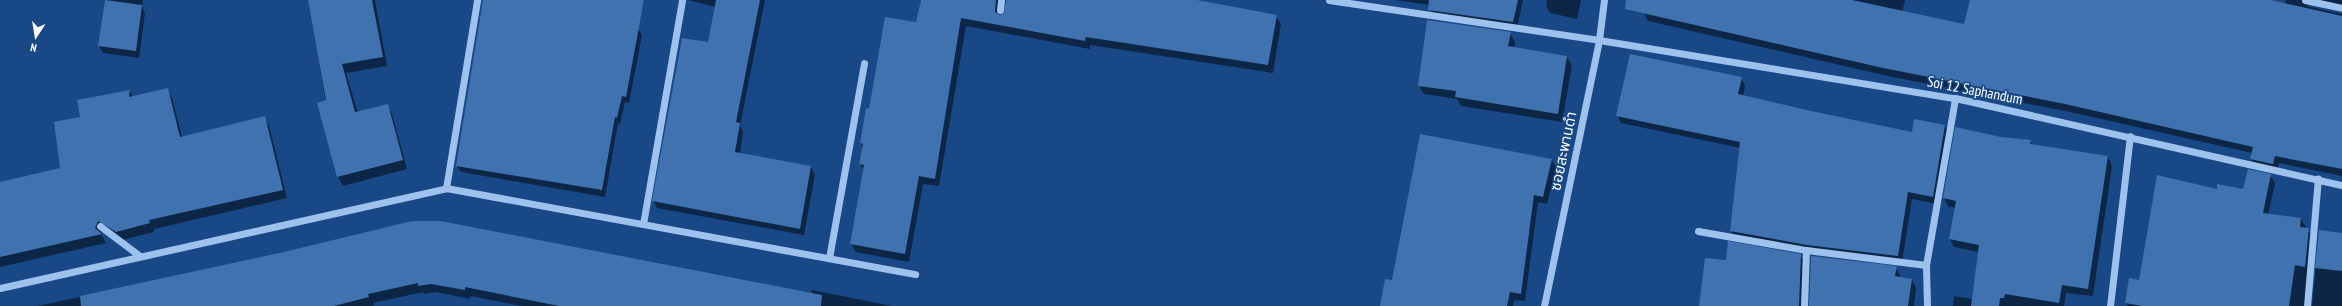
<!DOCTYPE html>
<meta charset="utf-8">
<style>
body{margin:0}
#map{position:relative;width:2342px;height:306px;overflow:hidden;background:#184886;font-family:"PT Sans Narrow","Noto Sans Thai",sans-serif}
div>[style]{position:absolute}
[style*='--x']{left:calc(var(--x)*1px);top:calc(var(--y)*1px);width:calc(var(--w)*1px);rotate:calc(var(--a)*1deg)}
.shadow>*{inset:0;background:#0007}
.building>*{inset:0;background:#4072b0}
.minor>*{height:7px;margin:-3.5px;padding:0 3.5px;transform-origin:3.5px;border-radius:3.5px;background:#9ec2ed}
span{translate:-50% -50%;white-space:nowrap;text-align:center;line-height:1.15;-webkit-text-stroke:3px #184886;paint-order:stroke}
.street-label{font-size:15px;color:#fff}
.north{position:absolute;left:16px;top:16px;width:40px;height:40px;-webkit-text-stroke:3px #184886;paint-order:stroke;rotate:192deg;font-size:11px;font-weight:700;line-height:16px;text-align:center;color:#fff}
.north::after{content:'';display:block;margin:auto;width:14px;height:18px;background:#fff;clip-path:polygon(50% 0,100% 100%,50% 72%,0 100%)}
</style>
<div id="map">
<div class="shadow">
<i style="clip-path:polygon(105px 0,143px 0,142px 7px,145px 13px,139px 58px,103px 53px,99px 46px)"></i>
<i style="clip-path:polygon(309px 0,375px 0,387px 66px,346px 73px,358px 113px,387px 105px,392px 114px,407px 169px,343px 186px,338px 177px)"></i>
<i style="clip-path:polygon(485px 0,644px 0,638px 29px,642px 35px,629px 103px,625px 102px,620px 124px,618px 123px,605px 197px,461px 172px,457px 166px)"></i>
<i style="clip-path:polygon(688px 0,765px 0,740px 126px,743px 131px,740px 154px,811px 167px,815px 174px,804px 235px,657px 208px,653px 200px,709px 43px,715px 7px)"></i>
<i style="clip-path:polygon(evenodd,921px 0,1183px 0,1276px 16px,1281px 24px,1273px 73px,1090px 45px,1090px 49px,966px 26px,939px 186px,923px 184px,909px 262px,856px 252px,851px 244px,864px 171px,860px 164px,863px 147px,861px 143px,870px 110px,917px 23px,921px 0,1004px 3px,1007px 4px,1005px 13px,1000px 16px,1004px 3px)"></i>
<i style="clip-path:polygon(1395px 0,1523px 0,1517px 28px,1433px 16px,1430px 5px)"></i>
<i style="clip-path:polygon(1547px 0,1581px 0,1577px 19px,1550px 13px,1546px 6px)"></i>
<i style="clip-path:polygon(1642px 0,1905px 0,1902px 13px,1965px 25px,1971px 0,2271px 0,2285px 3px,2286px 0,2342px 0,2342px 9px,2311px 3px,2306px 6px,2342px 14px,2342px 176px,2279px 163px,2277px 172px,2256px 167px,2251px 159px,2252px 153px,2070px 112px,1888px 76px,1648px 21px,1644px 13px)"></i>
<i style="clip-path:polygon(1510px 33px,1515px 42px,1514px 48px,1567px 57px,1572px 66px,1562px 122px,1461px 106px,1457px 99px,1424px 94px,1419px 86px)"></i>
<i style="clip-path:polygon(1741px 78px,1745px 85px,1743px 97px,1913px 134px,1945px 126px,1949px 133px,1937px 204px,1912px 199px,1902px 263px,1735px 239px,1731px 231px,1740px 148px,1621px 123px,1617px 115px)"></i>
<i style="clip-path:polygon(167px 89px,172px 98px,182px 137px,264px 118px,269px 126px,287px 198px,154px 229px,154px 232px,122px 240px,104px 229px,101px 234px,106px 243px,0 267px,0 183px,62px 168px,82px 117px,130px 91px,133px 97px)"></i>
<i style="clip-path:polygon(1956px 128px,2001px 138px,2030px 141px,2033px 146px,2108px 157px,2112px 166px,2093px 296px,2066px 293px,2064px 306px,1953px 306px,1954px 296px,1972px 299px,1979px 252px,1954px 247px,1950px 239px,1955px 208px,1948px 206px,1944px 198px)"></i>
<i style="clip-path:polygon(1552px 160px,1556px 168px,1547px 204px,1538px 202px,1525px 301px,1514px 300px,1513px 306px,1381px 306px,1393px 282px)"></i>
<i style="clip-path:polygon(2270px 175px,2275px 183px,2268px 215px,2301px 219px,2313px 238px,2307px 306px,2128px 306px,2126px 303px,2140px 281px,2217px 190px,2244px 190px)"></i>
<i style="clip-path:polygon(2319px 231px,2342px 234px,2342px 306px,2312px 306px)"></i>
<i style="clip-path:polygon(1800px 255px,1805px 263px,1803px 306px,1700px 306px,1727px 262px)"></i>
<i style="clip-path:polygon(244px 262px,811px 294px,812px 290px,892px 306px,522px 306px,470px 296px,470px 299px,436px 292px,424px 294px,423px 292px,373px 303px,374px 306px,37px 306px)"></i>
<i style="clip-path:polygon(1896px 267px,1901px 278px,1912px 280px,1916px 288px,1914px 306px,1810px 306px)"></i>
</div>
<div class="building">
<i style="clip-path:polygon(105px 0,142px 5px,136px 51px,98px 46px)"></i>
<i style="clip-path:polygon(308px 0,372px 0,383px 57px,342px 64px,355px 112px,388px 104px,403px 160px,337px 177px,317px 103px,326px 100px)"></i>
<i style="clip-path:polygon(483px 0,644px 0,626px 97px,622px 96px,617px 118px,615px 117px,602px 190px,456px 166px)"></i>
<i style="clip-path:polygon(716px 0,760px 0,736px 122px,740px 123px,735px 152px,811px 166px,800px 229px,652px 201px,682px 38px,708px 42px)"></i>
<i style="clip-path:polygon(921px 0,996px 0,995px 12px,1000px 15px,1004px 13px,1006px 0,1197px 0,1277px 15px,1268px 65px,1086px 37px,1085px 41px,961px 18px,935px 179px,919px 176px,905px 254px,850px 244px,864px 165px,859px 164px,863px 144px,860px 143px,866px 108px,869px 109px,885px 17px,916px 22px)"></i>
<i style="clip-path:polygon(1429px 0,1518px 0,1513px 22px,1428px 10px)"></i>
<i style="clip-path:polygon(1626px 0,1852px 0,1964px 24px,1970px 0,2271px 0,2342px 16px,2342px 169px,2275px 156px,2273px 164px,2250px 159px,2253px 147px,2065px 104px,1883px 68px,1625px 9px)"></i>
<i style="clip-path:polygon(1427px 20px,1511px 32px,1508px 46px,1567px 56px,1558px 114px,1455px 97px,1456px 91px,1418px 86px)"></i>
<i style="clip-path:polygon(1630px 54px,1742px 77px,1738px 94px,1811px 111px,1912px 132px,1914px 119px,1945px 125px,1933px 197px,1908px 192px,1898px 256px,1807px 245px,1730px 231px,1740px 142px,1616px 116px)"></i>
<i style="clip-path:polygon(168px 88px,180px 137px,265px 116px,283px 190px,149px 220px,150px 223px,116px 232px,98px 221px,95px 228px,102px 234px,0 257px,0 182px,60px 168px,54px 122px,80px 117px,77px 100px,130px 90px,129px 97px)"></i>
<i style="clip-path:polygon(1955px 127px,2001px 137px,2031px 140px,2030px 144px,2108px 156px,2088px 289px,2062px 285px,2059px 303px,2005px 294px,2004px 298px,2000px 298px,1999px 306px,1971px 306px,1979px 245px,1949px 239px,1956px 201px,1943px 198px)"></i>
<i style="clip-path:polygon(1420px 134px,1552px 159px,1543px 197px,1534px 195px,1521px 294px,1510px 292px,1507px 306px,1380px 306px,1385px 279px,1392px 280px)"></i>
<i style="clip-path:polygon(2248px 169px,2271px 174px,2263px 213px,2301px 218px,2300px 227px,2309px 228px,2305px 267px,2295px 265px,2289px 306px,2142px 306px,2125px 303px,2129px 278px,2139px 280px,2157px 175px,2217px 189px,2217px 184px,2243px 189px)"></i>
<i style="clip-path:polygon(412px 221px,441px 221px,822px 295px,821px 306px,559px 306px,465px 287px,465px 290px,431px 284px,418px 286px,418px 283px,368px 294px,369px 297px,334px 306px,81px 306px,80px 296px,284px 252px)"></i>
<i style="clip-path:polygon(2319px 230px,2342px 233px,2342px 271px,2315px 268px)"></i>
<i style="clip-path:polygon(1728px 241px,1801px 254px,1799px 306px,1699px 306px,1705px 258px,1726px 260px)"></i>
<i style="clip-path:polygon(1811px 256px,1897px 266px,1895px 276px,1912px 279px,1908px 306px,1809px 306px)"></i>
</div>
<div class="minor">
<i style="--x:1329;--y:0;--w:273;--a:8.4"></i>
<i style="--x:1599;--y:40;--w:361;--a:9.3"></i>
<i style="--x:1955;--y:98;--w:397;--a:12.7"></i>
<i style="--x:2305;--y:0;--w:38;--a:12"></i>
<i style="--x:1000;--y:10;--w:10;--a:-84"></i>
<i style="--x:446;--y:188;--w:191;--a:-80.6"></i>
<i style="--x:643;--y:224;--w:227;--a:-80.1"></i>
<i style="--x:100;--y:226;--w:50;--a:36.9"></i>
<i style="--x:1698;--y:231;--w:110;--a:10"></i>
<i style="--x:1806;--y:250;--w:121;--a:7.1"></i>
<i style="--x:1926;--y:265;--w:169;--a:-80.1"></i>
<i style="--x:829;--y:258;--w:198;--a:-79.8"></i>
<i style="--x:1926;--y:265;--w:41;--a:88.6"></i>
<i style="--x:0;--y:288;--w:457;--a:-12.6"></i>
<i style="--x:446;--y:188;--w:477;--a:10.4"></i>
<i style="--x:1544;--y:306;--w:272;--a:-78.3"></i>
<i style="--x:1599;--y:40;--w:40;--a:-82.9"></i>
<i style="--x:1804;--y:306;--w:56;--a:-88"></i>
<i style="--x:2110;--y:306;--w:171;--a:-83.3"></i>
<i style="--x:2307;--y:306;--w:128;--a:-85.1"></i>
</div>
<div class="street-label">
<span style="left:1975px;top:90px;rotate:11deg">Soi 12 Saphandum</span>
<span style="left:1563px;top:151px;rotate:-78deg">ซอยสะพานดำ</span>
</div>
<div class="north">N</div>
</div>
